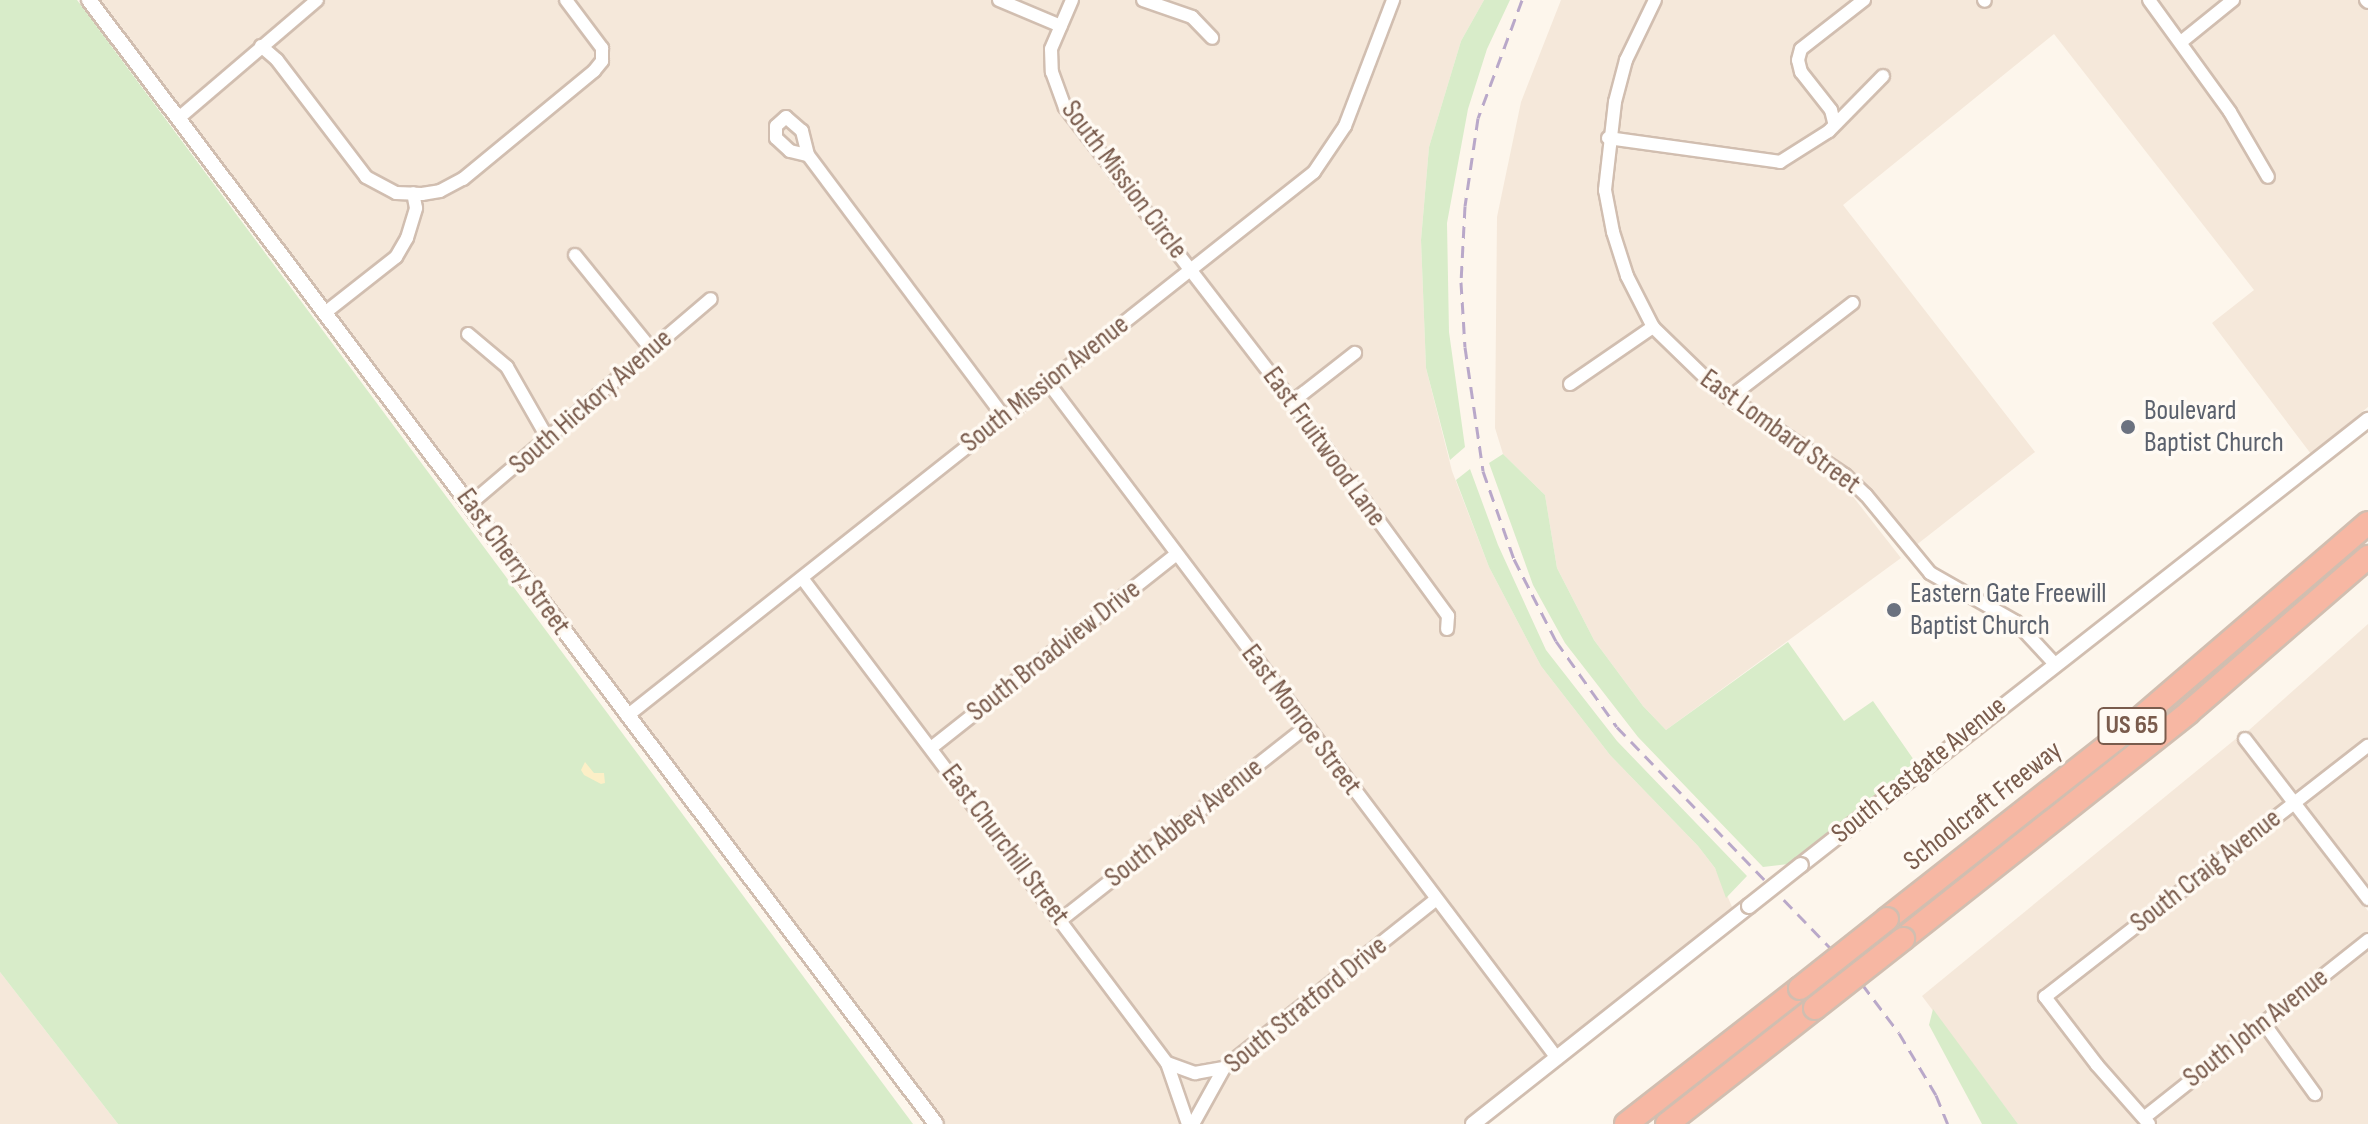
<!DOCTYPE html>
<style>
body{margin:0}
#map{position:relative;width:2368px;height:1124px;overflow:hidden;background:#fdf6ec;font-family:"Sofia Sans Condensed",sans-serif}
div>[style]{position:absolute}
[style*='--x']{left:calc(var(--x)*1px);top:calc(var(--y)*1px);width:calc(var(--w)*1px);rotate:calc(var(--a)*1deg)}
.residential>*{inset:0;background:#f5e8da}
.green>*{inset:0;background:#d8ecc9}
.sand>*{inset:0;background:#fcefc7}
.roads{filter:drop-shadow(2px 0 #d1beb0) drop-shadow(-2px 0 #d1beb0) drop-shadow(0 2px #d1beb0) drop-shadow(0 -2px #d1beb0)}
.minor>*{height:12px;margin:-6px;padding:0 6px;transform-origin:6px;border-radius:6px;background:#fff}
.tertiary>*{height:14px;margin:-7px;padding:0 7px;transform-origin:7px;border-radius:7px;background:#fff}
.motorway>*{height:22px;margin:-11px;padding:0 11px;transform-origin:11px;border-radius:11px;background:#f7b7a3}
.rail>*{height:3px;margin-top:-1.5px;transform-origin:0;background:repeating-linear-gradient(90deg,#b9a8c9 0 12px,transparent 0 20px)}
.bridges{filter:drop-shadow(2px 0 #d1beb0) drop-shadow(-2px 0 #d1beb0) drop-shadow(0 2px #d1beb0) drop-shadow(0 -2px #d1beb0)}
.tertiary-bridge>*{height:14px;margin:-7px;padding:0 7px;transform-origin:7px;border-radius:7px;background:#fff}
.motorway-bridge>*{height:22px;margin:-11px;padding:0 11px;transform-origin:11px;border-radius:11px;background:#f7b7a3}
.dots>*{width:22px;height:22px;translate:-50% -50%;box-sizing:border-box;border:4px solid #fffaf3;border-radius:50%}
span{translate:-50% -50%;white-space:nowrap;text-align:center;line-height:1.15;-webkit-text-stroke:7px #fffaf3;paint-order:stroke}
.shield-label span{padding:2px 6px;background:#fffaf3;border:2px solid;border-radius:6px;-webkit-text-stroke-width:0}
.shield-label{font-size:26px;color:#7a5c4d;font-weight:700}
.street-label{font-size:28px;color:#7a5c4d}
.worship-label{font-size:28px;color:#5b616d}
.left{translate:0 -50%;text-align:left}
</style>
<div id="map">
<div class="residential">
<i style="clip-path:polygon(101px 0,1484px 0,1461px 41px,1429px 147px,1421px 240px,1426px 368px,1452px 471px,1489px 567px,1541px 666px,1610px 755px,1698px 846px,1715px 868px,1733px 909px,1463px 1124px,945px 1124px)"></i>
<i style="clip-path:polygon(1561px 0,2368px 0,2368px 407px,2311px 454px,2212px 323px,2254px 290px,2054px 34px,1843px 205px,2035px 452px,1915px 546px,1853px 473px,1741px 398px,1726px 407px,1847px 489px,1901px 558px,1666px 730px,1643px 706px,1594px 640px,1557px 568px,1545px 495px,1503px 454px,1495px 428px,1497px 217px,1521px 102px)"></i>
<i style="clip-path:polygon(2368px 624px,2368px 891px,2248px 731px)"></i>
<i style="clip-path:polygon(2238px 737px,2368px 911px,2368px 1124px,2018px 1124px,1922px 996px)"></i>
<i style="clip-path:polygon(0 972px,118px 1124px,0 1124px)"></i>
</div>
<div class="green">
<i style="clip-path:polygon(0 0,77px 0,913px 1124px,118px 1124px,0 972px)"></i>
<i style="clip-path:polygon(1484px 0,1510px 0,1487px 49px,1468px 109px,1447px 223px,1449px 332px,1465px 447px,1450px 460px,1426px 368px,1421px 240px,1429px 147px,1461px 41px)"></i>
<i style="clip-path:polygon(1503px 454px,1545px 495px,1557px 568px,1594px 640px,1643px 706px,1666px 730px,1788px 642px,1844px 721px,1873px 701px,1916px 763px,1788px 864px,1763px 867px,1638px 737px,1565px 643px,1533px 585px,1489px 463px)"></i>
<i style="clip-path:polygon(1470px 469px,1498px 545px,1546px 650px,1617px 741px,1747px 876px,1726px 898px,1715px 868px,1698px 846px,1610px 755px,1541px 666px,1489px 567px,1456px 480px)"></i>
<i style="clip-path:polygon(1933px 1009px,2018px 1124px,1982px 1124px,1929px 1025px)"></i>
</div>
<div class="sand">
<i style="clip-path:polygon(585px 762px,594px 773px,604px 773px,605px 783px,601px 784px,584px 775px,581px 770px)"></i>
</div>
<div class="roads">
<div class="minor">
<i style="--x:999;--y:0;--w:67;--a:22.8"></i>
<i style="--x:1072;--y:0;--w:53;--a:113.2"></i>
<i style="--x:1051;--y:49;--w:23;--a:88"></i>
<i style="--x:1052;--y:72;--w:37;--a:70"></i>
<i style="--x:1065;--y:107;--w:372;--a:52.4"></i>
<i style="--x:1292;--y:402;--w:265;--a:53.9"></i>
<i style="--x:1448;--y:616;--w:13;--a:94"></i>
<i style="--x:1143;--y:0;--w:52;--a:19.1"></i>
<i style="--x:1192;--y:17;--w:29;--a:46"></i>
<i style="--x:1655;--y:0;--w:67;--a:115.8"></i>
<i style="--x:1626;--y:60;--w:43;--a:104.7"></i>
<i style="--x:1615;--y:102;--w:89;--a:96.5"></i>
<i style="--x:1605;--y:190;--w:43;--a:79.2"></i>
<i style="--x:1613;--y:232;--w:46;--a:72.3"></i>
<i style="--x:1627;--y:276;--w:57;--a:63"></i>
<i style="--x:1653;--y:327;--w:89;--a:44.1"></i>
<i style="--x:1717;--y:389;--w:154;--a:33.9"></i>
<i style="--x:1845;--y:475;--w:29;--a:44"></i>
<i style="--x:1866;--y:495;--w:101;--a:50.6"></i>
<i style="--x:1930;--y:573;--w:99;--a:29.7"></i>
<i style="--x:2016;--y:622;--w:56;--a:47.2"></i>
<i style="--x:1984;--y:0;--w:1;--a:45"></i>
<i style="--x:2149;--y:0;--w:138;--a:54.1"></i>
<i style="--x:2230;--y:112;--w:75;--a:59.7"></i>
<i style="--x:2366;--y:0;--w:3;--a:45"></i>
<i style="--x:2181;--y:42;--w:67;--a:-38.9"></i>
<i style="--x:261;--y:46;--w:21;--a:41"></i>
<i style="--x:277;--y:60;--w:147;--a:52.7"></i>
<i style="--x:366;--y:177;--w:34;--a:28"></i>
<i style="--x:396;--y:193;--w:26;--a:2"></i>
<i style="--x:422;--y:194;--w:18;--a:-9"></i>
<i style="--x:440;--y:191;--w:26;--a:-28"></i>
<i style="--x:463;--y:179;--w:170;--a:-39.5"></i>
<i style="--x:594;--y:71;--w:13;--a:-51"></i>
<i style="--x:602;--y:61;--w:13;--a:-90"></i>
<i style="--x:602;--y:48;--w:60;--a:-126.9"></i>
<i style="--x:180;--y:117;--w:180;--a:-40.5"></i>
<i style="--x:1834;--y:122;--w:12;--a:-104"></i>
<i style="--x:1831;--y:110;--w:48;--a:-128.3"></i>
<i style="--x:1801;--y:72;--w:12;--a:-104"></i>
<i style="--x:1798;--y:60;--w:11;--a:-75"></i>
<i style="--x:1801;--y:49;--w:80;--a:-37.9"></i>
<i style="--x:1608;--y:138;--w:174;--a:7.9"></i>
<i style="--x:1780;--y:162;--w:58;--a:-32.3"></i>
<i style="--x:1829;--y:131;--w:77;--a:-45.5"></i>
<i style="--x:808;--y:155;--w:25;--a:-104"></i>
<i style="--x:802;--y:131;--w:21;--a:-139"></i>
<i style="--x:786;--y:117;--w:13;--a:138"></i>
<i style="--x:776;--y:126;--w:12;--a:90"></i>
<i style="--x:776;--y:138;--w:19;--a:43"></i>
<i style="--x:790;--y:151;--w:18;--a:13"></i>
<i style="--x:808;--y:155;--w:326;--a:53.2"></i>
<i style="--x:575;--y:255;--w:122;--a:51"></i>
<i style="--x:326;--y:312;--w:89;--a:-38.2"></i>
<i style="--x:396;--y:257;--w:22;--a:-60"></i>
<i style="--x:407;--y:238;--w:31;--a:-73"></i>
<i style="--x:416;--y:208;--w:15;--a:-101"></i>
<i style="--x:468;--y:334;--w:51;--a:40.2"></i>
<i style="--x:507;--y:367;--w:83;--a:60.3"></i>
<i style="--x:1047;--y:381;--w:848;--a:53.01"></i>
<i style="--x:1570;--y:384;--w:101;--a:-34.5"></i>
<i style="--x:1729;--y:398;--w:156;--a:-37.5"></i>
<i style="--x:1292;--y:402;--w:80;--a:-37.9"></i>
<i style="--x:470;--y:504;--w:316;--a:-40.4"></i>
<i style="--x:802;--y:578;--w:607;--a:53.04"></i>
<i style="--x:1167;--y:1063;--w:65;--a:71"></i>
<i style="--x:627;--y:716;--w:876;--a:-38.37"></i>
<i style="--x:1314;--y:172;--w:55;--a:-56"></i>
<i style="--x:1345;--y:126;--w:135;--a:-69.1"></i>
<i style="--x:2245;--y:739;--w:202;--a:52.4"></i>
<i style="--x:931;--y:748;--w:313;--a:-38.3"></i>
<i style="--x:1062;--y:919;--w:310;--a:-38.2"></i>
<i style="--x:2263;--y:1022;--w:89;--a:54.2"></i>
<i style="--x:1167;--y:1063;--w:30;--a:20"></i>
<i style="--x:1195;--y:1073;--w:29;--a:-10"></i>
<i style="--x:2145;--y:1117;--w:285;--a:-38.4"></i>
<i style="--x:1193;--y:1124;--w:64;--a:-61"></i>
<i style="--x:1224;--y:1068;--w:270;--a:-38.5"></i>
<i style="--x:2149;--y:1124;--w:79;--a:-131.4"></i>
<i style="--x:2097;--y:1065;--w:86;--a:-127.4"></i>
<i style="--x:2045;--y:997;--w:409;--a:-37.9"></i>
</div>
<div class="tertiary">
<i style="--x:89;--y:0;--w:1407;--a:53"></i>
<i style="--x:1801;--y:865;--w:721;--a:-38.13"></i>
<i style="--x:1473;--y:1124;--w:352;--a:-38.3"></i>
</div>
<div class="motorway">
<i style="--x:1887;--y:919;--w:291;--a:-38.2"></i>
<i style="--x:2116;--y:739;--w:332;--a:-40.6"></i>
<i style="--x:1903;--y:939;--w:365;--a:-38.4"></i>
<i style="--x:2189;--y:712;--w:237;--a:-40.9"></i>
<i style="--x:1626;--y:1124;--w:221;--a:-38"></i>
<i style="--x:1667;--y:1124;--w:188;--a:-38.1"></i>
</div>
</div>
<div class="rail">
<i style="--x:1522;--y:0;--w:126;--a:110.4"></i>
<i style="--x:1478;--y:118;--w:89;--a:98.4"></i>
<i style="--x:1465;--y:206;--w:76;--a:93"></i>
<i style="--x:1461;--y:282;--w:65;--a:86.5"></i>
<i style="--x:1465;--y:347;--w:125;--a:81.7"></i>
<i style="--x:1483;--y:471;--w:93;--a:70.6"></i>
<i style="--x:1514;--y:559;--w:92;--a:62.9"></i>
<i style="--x:1556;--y:641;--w:105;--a:54.7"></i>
<i style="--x:1617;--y:727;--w:335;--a:46"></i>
<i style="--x:1850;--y:968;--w:81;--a:53"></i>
<i style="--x:1899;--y:1033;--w:72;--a:59.2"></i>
<i style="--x:1936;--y:1095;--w:31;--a:68"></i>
</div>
<div class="bridges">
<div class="tertiary-bridge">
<i style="--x:1749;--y:906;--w:66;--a:-38.3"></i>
</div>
<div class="motorway-bridge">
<i style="--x:1800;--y:988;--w:111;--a:-38.4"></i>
<i style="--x:1815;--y:1008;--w:112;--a:-38.1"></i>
</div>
</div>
<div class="dots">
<i style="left:2128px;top:427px;background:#6b7280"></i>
<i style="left:1894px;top:610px;background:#6b7280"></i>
</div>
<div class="shield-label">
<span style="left:2132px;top:726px">US 65</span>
</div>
<div class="street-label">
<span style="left:1124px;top:180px;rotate:53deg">South Mission Circle</span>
<span style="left:1045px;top:384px;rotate:-38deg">South Mission Avenue</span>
<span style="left:591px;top:402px;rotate:-41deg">South Hickory Avenue</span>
<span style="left:1780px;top:432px;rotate:36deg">East Lombard Street</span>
<span style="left:1324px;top:447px;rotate:54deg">East Fruitwood Lane</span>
<span style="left:513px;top:562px;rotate:54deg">East Cherry Street</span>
<span style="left:1054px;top:651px;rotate:-38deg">South Broadview Drive</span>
<span style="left:1301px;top:720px;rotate:53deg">East Monroe Street</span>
<span style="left:1919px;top:770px;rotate:-39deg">South Eastgate Avenue</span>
<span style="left:1983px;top:806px;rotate:-38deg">Schoolcraft Freeway</span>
<span style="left:1184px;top:823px;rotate:-38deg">South Abbey Avenue</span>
<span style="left:1005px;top:845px;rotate:53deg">East Churchill Street</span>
<span style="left:2206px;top:871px;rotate:-38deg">South Craig Avenue</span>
<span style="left:1306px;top:1005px;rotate:-39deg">South Stratford Drive</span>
<span style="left:2256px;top:1028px;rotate:-38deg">South John Avenue</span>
</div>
<div class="worship-label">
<span class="left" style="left:2144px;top:427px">Boulevard<br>Baptist Church</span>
<span class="left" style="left:1910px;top:610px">Eastern Gate Freewill<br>Baptist Church</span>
</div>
</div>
